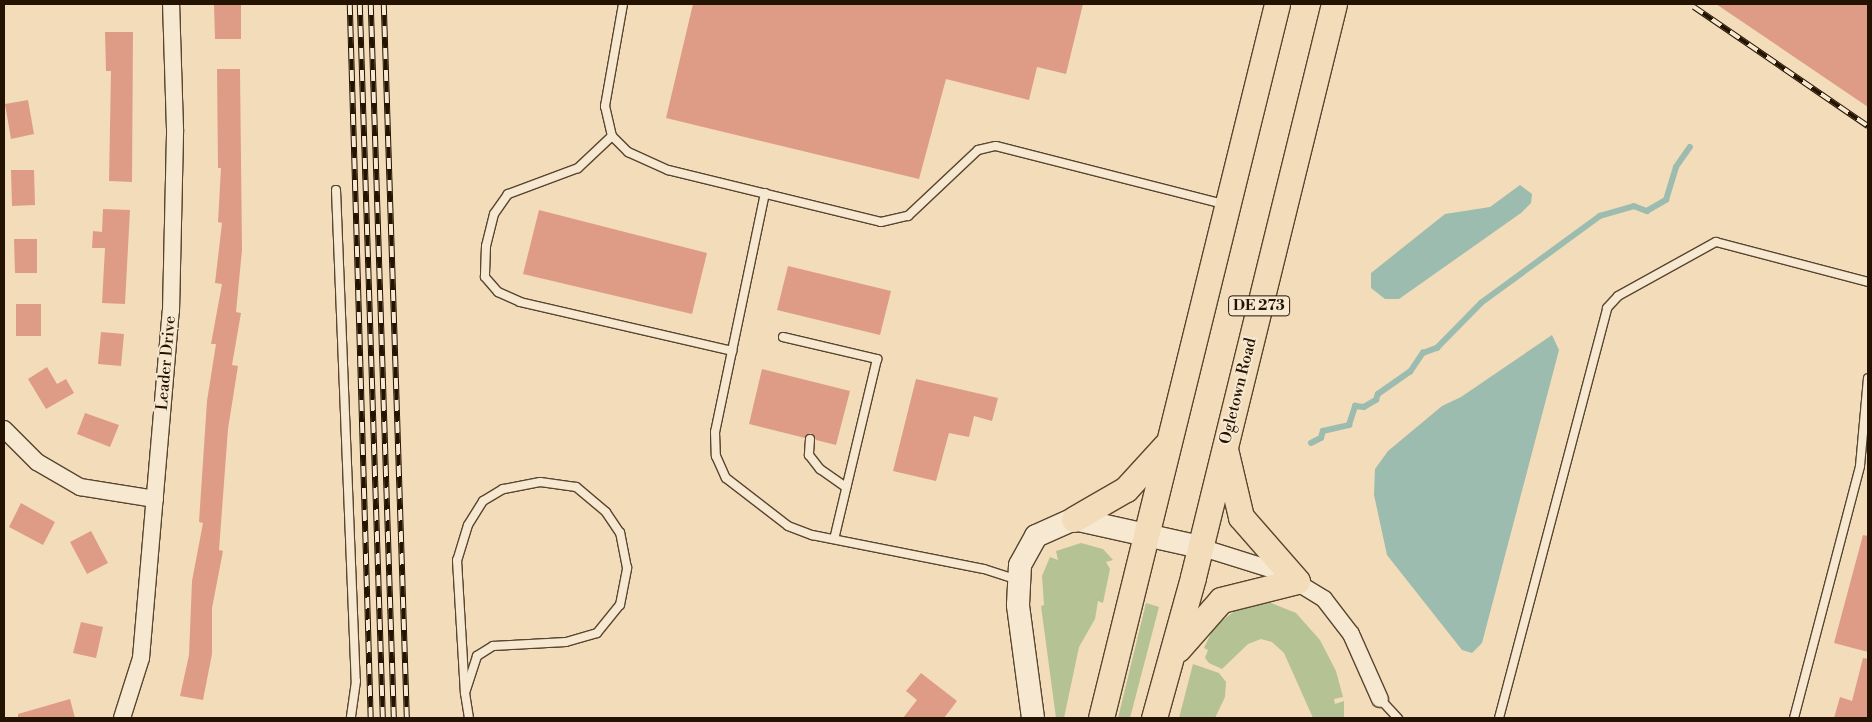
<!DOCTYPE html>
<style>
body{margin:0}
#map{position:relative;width:1872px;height:722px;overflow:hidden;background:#f3dcba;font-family:"Libre Bodoni",serif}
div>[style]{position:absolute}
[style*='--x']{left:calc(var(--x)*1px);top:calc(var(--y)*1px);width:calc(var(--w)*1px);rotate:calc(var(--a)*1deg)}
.green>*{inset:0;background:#b5c294}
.water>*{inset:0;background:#9bbcae}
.stream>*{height:5.5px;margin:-2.75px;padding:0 2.75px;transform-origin:2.75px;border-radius:2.75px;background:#9bbcae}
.building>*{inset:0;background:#de9c86}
.roads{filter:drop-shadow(1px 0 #58452e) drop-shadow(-1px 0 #58452e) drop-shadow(0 1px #58452e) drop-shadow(0 -1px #58452e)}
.lane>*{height:8px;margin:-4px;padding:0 4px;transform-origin:4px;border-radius:4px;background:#f7e8d2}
.street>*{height:16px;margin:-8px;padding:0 8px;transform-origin:8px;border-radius:8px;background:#f7e8d2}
.secondary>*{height:22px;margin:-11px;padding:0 11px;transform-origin:11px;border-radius:11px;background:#f7e8d2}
.primary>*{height:25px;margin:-12.5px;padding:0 12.5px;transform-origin:12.5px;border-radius:12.5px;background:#f3dcba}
.rail>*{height:5.5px;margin-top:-2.75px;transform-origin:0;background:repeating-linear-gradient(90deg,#f7e8d2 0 11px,#241300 0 22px);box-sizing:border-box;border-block:1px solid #241300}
span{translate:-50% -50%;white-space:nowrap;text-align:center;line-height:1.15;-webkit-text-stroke:4px #f7e8d2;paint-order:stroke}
.shield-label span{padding:1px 4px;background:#f7e8d2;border:1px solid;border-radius:4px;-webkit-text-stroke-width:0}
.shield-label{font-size:15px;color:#241300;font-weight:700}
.street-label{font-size:16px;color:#241300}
.frame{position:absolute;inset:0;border:5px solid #241300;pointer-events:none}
</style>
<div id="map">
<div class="green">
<i style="clip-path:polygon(1081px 543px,1103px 549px,1113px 560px,1106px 562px,1110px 569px,1103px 603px,1098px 601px,1095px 619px,1079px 647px,1064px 718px,1056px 718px,1041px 606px,1044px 605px,1042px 576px,1050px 557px,1058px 560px,1056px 551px)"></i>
<i style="clip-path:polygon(1264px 600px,1296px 613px,1320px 640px,1336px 671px,1343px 697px,1334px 699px,1335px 704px,1344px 701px,1344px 718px,1313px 718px,1284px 653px,1272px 642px,1261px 639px,1248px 644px,1222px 669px,1209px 663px,1205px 658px,1208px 650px,1204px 648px,1214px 627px,1237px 609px,1235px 604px)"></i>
<i style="clip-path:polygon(1146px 603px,1159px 607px,1130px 718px,1118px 718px)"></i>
<i style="clip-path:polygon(1193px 664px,1219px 673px,1226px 682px,1225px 697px,1215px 718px,1179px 718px)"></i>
</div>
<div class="water">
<i style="clip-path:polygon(1520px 185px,1532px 194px,1531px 203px,1521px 213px,1399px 299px,1385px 299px,1371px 288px,1371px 273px,1445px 214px,1490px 207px)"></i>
<i style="clip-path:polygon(1552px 335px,1559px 350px,1482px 643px,1472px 653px,1462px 650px,1387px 555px,1374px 495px,1375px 469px,1388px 451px,1442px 406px,1461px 397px)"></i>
</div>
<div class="stream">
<i style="--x:1311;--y:443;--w:11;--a:-27"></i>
<i style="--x:1321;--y:438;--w:7;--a:-74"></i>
<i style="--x:1323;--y:431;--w:27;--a:-13"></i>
<i style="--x:1349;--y:425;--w:20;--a:-72"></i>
<i style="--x:1355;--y:406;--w:9;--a:6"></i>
<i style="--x:1364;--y:407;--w:14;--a:-30"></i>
<i style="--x:1376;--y:400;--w:6;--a:-72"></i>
<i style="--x:1378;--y:394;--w:39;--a:-35"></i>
<i style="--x:1410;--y:372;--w:23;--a:-56"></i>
<i style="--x:1423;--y:353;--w:15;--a:-20"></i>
<i style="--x:1437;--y:348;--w:63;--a:-45.6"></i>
<i style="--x:1481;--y:303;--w:147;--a:-36.2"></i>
<i style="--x:1600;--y:216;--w:35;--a:-16"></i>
<i style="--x:1634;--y:206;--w:14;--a:21"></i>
<i style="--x:1647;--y:211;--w:22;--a:-30"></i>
<i style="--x:1666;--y:200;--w:34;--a:-73"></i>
<i style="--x:1676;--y:167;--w:24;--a:-55"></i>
</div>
<div class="building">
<i style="clip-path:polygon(214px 4px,241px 4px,241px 39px,215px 39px)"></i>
<i style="clip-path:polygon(693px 4px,1083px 4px,1066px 74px,1037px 67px,1029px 100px,946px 79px,919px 179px,666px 118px)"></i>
<i style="clip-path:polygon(1716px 4px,1868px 4px,1868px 107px)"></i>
<i style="clip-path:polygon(105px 32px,133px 32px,132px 182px,109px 181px,111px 71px,106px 71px)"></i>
<i style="clip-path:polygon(217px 69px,240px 69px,242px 250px,236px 312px,241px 313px,232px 365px,238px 366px,228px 429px,219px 550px,223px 551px,212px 608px,212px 654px,203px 700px,180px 696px,189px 655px,192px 581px,203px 523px,199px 522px,207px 401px,216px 344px,211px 344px,222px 284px,215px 283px,222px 223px,218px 222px,221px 168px,218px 168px)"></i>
<i style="clip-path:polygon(28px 100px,34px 134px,11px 139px,5px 104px)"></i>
<i style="clip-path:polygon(11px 170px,34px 170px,35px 205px,12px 206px)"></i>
<i style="clip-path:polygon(103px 209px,130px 210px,125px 304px,102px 303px,105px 248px,92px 248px,93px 231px,102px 232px)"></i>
<i style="clip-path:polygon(539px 210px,707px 253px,692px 314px,523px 274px)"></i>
<i style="clip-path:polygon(14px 239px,37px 239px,37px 273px,15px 273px)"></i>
<i style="clip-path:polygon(788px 266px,891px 291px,880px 335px,777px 310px)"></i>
<i style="clip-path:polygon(16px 304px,41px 304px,41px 336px,16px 336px)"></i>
<i style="clip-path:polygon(101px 332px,124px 334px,121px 366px,98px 364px)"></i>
<i style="clip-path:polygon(47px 367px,57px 384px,66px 379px,74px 393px,46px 409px,28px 379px)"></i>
<i style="clip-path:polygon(762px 369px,850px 391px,836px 445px,816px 440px,811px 433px,805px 438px,749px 424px)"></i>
<i style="clip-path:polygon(916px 379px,998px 398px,992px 421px,974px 416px,969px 437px,949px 433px,936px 481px,893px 471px)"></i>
<i style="clip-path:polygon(85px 413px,119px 425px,110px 447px,77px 434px)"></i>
<i style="clip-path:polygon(21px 503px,55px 522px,43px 545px,9px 527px)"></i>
<i style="clip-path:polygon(91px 531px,108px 563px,87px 574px,70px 542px)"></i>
<i style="clip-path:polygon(1863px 535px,1868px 536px,1868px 652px,1834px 643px)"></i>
<i style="clip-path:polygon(81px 622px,103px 627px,96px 658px,73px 653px)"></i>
<i style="clip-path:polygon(1863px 658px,1868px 659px,1868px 718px,1834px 718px,1840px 697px,1852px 701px)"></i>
<i style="clip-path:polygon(921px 673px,957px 701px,944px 718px,903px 718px,917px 700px,906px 691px)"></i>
<i style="clip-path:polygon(70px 699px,75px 718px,18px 718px,18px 714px)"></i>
</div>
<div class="roads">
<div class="lane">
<i style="--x:623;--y:4;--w:104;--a:100"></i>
<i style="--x:605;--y:106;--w:31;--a:77"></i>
<i style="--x:612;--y:136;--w:23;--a:45"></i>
<i style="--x:628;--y:152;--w:44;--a:24.2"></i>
<i style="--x:668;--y:170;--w:219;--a:13.7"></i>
<i style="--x:881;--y:222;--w:28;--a:-13"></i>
<i style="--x:908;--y:216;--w:96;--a:-43.3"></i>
<i style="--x:978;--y:150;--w:18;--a:-13"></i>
<i style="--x:996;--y:146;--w:234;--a:14.3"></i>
<i style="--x:612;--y:136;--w:47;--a:136.7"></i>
<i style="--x:578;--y:168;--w:75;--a:159.6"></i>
<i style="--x:508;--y:194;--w:24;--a:125"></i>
<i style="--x:494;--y:214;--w:33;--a:104"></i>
<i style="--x:486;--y:246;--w:31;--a:92"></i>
<i style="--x:485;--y:277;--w:20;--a:49"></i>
<i style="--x:498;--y:292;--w:24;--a:24"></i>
<i style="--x:520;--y:302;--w:218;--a:13"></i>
<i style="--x:336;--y:190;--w:491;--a:87.7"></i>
<i style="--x:356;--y:681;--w:37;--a:98"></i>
<i style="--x:765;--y:193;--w:244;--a:101.8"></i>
<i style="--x:715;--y:432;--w:24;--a:88"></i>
<i style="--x:716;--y:456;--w:24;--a:66"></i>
<i style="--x:726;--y:478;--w:78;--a:37.7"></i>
<i style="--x:788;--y:526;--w:26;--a:21"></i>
<i style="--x:812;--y:535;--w:175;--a:11.2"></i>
<i style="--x:984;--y:569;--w:35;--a:18"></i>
<i style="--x:783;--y:337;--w:97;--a:13.2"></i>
<i style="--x:877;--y:359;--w:185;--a:103.4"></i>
<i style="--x:810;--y:439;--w:16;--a:94"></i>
<i style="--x:809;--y:455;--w:18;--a:52"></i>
<i style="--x:820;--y:469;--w:32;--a:35"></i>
<i style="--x:465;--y:693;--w:39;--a:-72"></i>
<i style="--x:477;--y:656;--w:19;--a:-32"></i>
<i style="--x:493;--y:646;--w:73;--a:-3.1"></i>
<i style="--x:566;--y:642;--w:32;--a:-16"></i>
<i style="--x:597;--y:633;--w:36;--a:-51"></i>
<i style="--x:620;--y:605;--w:38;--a:-79"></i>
<i style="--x:627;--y:568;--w:36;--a:-101"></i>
<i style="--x:620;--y:533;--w:25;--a:-124"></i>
<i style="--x:606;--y:512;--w:39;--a:-140"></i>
<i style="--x:576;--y:487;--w:36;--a:-172"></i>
<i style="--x:540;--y:482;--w:38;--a:169"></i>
<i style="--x:503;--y:489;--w:23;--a:149"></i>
<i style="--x:483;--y:501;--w:28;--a:122"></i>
<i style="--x:468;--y:525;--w:37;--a:107"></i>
<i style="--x:457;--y:560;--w:133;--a:86.6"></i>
<i style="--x:465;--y:693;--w:25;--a:81"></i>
<i style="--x:1380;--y:699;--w:26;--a:47"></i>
<i style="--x:1499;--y:718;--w:424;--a:-75.2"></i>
<i style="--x:1607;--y:308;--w:16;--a:-47"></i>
<i style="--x:1618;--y:296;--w:112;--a:-28.9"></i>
<i style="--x:1716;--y:242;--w:157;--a:14.7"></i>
<i style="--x:1794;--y:718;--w:260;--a:-75.3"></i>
<i style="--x:1860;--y:466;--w:88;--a:-84.8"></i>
</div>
<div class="street">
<i style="--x:4;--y:429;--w:47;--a:45"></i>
<i style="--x:37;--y:462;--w:50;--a:30.2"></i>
<i style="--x:80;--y:487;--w:76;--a:9.1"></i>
<i style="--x:1200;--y:547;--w:84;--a:17.4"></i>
<i style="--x:1280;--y:572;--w:52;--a:31.5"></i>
<i style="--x:1324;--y:599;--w:44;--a:52.4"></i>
<i style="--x:1351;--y:634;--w:71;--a:66"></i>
<i style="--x:122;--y:718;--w:63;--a:-72.4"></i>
<i style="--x:141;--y:658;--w:348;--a:-85.1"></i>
<i style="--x:171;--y:311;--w:182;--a:-88.7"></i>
<i style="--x:175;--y:129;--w:125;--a:-91.8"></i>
</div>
<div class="secondary">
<i style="--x:1033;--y:718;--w:114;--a:-97.6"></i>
<i style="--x:1018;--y:605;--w:40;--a:-87.1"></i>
<i style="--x:1020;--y:565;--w:33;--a:-61"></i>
<i style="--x:1036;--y:536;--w:42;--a:-24.1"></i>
<i style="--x:1074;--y:519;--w:129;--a:12.5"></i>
</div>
<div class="primary">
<i style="--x:1074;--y:519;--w:60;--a:-30"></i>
<i style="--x:1126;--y:489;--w:59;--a:-47.7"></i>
<i style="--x:1178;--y:649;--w:65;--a:-48.7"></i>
<i style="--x:1221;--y:600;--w:78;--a:-14"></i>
<i style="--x:1297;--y:581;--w:85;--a:-131.2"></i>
<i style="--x:1241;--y:517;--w:66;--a:-103.2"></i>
<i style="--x:1101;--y:718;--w:735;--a:-76.15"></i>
<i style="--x:1154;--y:718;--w:146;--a:-74.5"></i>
<i style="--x:1193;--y:577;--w:590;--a:-76.18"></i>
</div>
</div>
<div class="rail">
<i style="--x:350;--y:4;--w:714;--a:88.32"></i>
<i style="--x:360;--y:4;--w:714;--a:88.15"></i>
<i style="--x:371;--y:4;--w:714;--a:88.15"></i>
<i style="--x:384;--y:4;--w:714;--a:88.15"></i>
<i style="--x:1694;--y:7;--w:211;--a:34.4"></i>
</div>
<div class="shield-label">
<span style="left:1259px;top:306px">DE 273</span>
</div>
<div class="street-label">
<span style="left:166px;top:363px;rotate:-85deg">Leader Drive</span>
<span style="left:1238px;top:391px;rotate:-76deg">Ogletown Road</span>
</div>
<div class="frame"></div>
</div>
